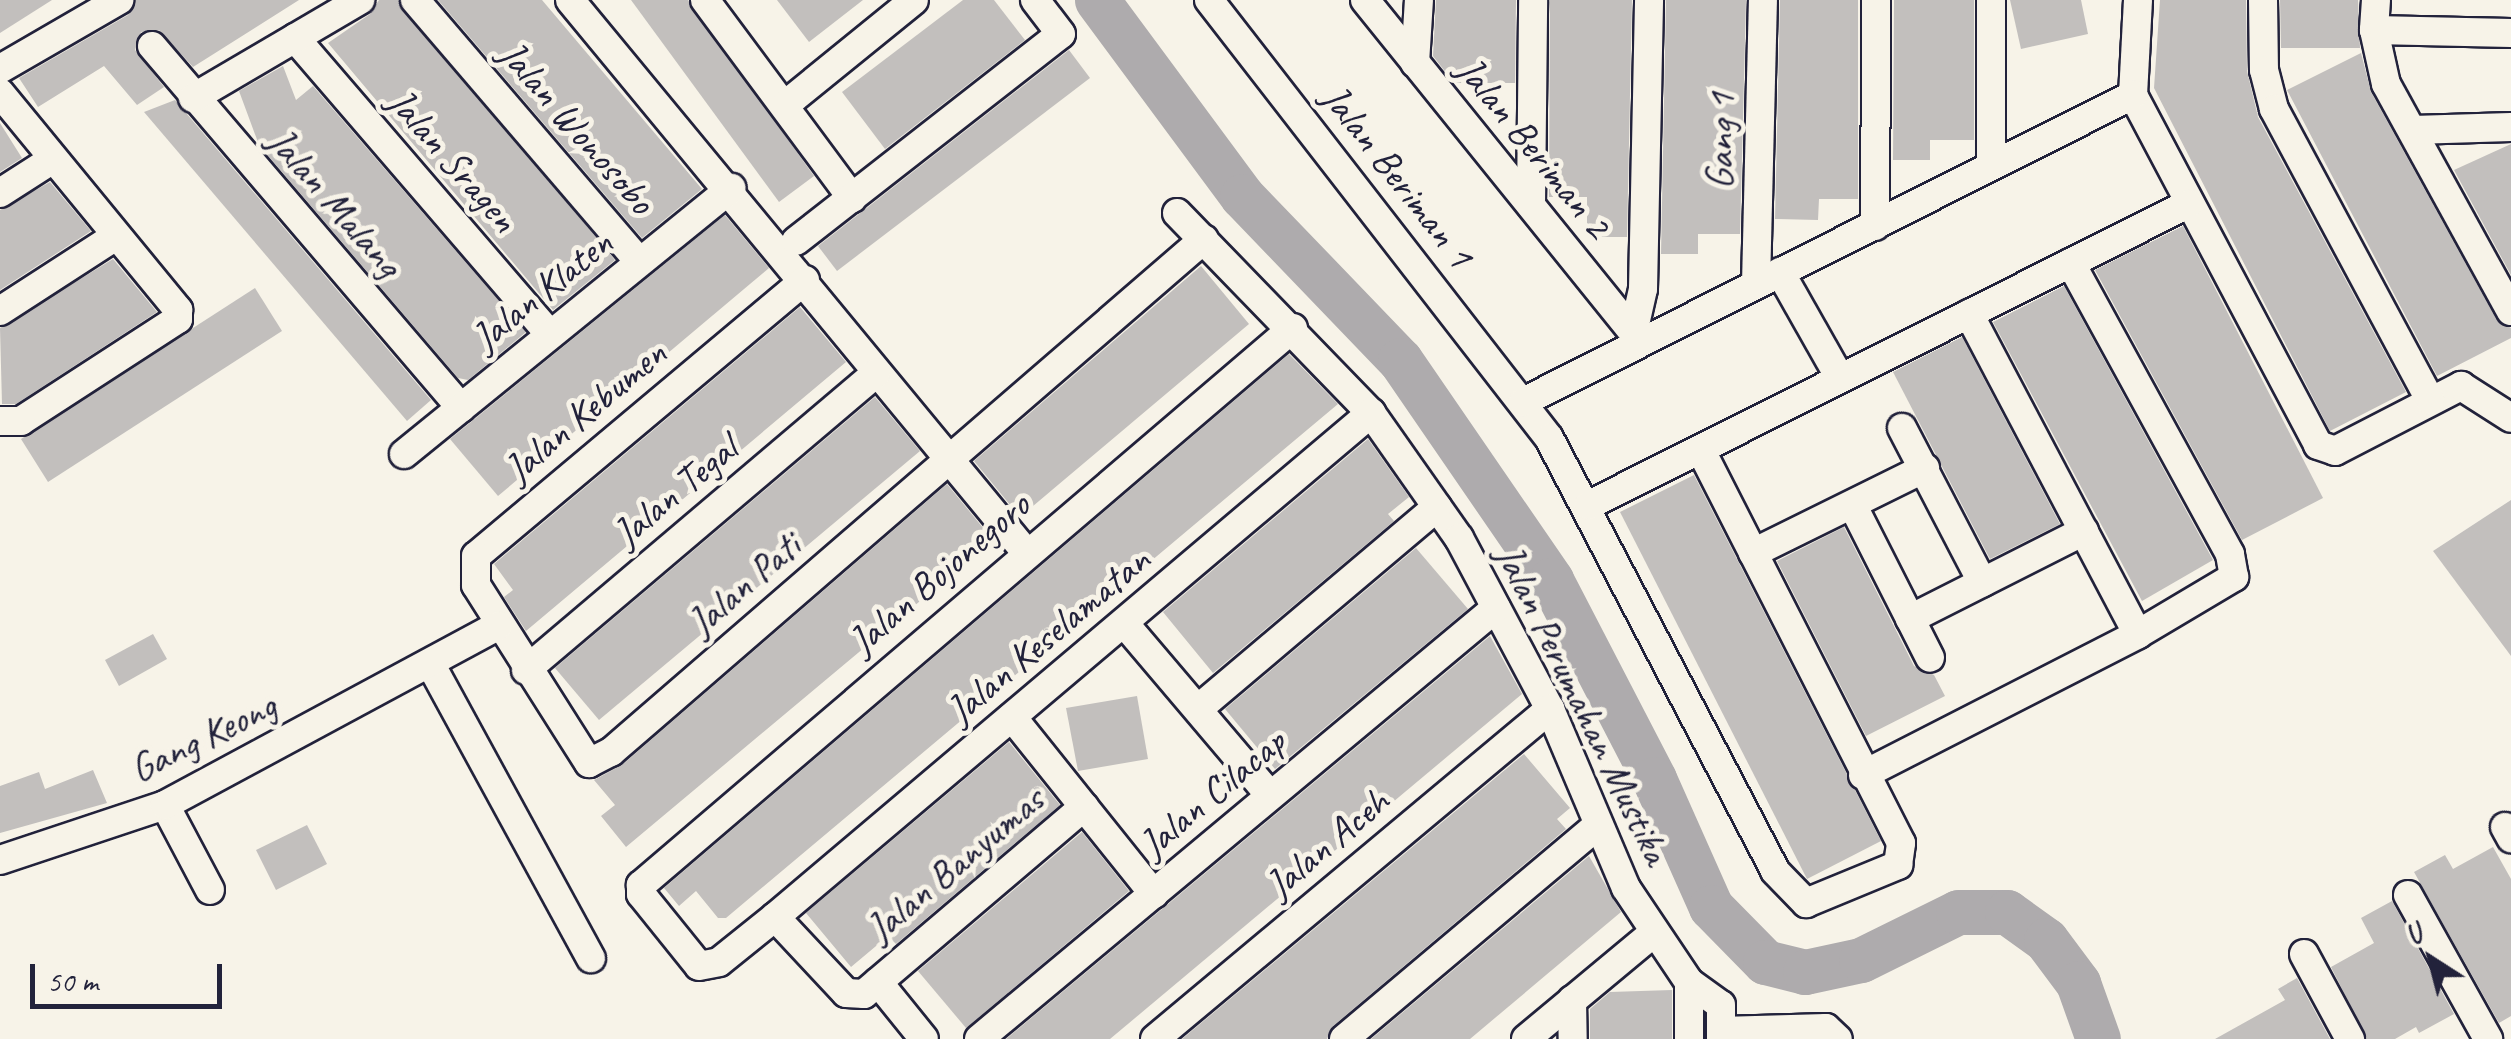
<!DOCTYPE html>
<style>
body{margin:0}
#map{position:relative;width:2511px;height:1039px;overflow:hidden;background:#f7f3e8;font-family:Caveat,sans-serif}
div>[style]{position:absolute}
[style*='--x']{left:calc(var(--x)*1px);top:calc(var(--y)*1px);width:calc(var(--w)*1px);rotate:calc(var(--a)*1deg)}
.river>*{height:45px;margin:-22.5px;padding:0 22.5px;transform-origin:22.5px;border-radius:22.5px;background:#aeabad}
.building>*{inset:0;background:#c2bfbd}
.roads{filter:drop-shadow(2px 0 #22223b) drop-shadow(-2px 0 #22223b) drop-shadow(0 2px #22223b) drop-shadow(0 -2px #22223b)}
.minor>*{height:28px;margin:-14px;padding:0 14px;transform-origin:14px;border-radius:14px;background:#f7f3e8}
span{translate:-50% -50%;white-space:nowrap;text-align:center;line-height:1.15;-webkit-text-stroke:10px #f7f3e8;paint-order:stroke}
.street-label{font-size:40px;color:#22223b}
.north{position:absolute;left:2381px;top:909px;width:100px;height:100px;-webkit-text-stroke:8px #f7f3e8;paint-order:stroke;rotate:324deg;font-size:28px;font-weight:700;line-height:40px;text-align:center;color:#22223b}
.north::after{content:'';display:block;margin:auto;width:35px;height:45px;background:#22223b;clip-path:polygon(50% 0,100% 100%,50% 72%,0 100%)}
.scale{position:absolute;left:30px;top:964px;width:192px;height:45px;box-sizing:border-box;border:5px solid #22223b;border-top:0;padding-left:12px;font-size:30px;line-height:35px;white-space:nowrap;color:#22223b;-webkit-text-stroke:8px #f7f3e8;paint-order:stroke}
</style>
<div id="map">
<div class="river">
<i style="--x:1097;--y:0;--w:244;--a:53.5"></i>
<i style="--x:1242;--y:196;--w:228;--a:46.1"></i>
<i style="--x:1400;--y:360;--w:267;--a:55.5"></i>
<i style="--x:1551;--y:580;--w:224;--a:62.6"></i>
<i style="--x:1654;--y:779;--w:140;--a:66"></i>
<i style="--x:1711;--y:907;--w:77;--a:45.5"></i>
<i style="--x:1765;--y:962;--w:41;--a:14"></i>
<i style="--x:1805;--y:972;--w:57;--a:-12.1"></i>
<i style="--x:1861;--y:960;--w:108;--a:-26.3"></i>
<i style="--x:1958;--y:912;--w:49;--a:0"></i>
<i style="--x:2007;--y:912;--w:48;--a:35.7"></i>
<i style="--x:2046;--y:940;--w:54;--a:53.3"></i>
<i style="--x:2078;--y:983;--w:59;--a:70.3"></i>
</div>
<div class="building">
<i style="clip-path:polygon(0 0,52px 0,0 33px)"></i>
<i style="clip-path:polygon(136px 0,299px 0,193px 67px,159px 30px,141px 32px,135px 50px,164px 87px,137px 105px,104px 66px,38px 107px,19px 78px,128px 15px)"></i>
<i style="clip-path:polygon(379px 0,398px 0,615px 260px,553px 310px,328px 43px,370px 14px)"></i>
<i style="clip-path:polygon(438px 0,542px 0,702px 189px,642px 238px)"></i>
<i style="clip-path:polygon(631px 0,688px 0,814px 176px,779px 202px)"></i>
<i style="clip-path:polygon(777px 0,863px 0,809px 42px)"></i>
<i style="clip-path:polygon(963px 0,994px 0,1025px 40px,885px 149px,842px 92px)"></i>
<i style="clip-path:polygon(1436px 0,1516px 0,1515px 83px,1454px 83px,1433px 56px)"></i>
<i style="clip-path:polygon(1550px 0,1632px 0,1627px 237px,1587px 237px,1587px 197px,1549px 197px)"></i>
<i style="clip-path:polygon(1666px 0,1746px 0,1740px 234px,1698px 234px,1698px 254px,1661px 254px)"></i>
<i style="clip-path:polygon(1780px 0,1858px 0,1858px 199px,1819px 199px,1818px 220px,1775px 219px)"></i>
<i style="clip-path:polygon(1894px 0,1974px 0,1974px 140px,1930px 140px,1930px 160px,1893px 160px)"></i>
<i style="clip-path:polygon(2010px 0,2081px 0,2088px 34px,2021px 49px)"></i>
<i style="clip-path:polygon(2160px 0,2246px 0,2247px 71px,2258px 117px,2406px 392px,2330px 431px,2154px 88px)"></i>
<i style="clip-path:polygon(2280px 0,2358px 0,2360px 48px,2281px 48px)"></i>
<i style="clip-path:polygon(1069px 50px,1090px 78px,837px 271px,818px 246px)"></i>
<i style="clip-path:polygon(2361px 53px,2371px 92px,2496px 319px,2511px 328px,2511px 338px,2437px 376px,2287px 90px)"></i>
<i style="clip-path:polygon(283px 66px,296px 100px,313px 86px,526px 332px,468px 380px,458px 378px,259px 145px,239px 91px)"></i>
<i style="clip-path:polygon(175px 100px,431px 400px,407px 421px,144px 112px)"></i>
<i style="clip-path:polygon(0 123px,22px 158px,0 172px)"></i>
<i style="clip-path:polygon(2511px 144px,2511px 275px,2454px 170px)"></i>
<i style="clip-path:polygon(50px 182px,91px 231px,0 290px,0 210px)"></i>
<i style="clip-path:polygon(725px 215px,769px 268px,498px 496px,450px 439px)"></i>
<i style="clip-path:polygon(2183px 226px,2323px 498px,2242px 540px,2095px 270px)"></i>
<i style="clip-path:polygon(113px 259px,157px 312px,16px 404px,2px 404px,0 328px)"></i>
<i style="clip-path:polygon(1201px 266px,1249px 324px,1020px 517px,974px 461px)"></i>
<i style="clip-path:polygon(2064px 286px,2213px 560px,2142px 601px,1993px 322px)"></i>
<i style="clip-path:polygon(255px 288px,282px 331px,48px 482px,21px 439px)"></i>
<i style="clip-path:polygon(800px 307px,846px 362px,526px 631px,504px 597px,513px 590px,494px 564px)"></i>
<i style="clip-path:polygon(1962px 337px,2060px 524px,1990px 559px,1893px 372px)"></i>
<i style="clip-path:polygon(1289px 354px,1338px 404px,726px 918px,718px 918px,696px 891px,679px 906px,664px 888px)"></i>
<i style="clip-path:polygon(875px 397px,920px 451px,599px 720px,555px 668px)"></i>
<i style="clip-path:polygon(1368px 439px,1409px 497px,1388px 514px,1394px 521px,1213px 673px,1163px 612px)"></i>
<i style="clip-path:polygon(1694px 475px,1881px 841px,1807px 879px,1620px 512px)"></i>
<i style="clip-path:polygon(947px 484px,993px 540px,626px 847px,601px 816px,615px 805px,594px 780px,622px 765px)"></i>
<i style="clip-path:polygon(2511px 500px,2511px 656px,2433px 551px)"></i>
<i style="clip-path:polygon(1844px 527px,1914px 666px,1934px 675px,1945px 696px,1866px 736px,1777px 561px)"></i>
<i style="clip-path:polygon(1416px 548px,1468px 609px,1275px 769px,1225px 709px)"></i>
<i style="clip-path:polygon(153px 634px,167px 659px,119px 686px,105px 660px)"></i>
<i style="clip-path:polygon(1490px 636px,1522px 694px,1110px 1039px,1006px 1039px)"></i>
<i style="clip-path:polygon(1137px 696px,1148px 759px,1078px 771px,1066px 708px)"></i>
<i style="clip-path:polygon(1009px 742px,1060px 805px,896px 944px,888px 936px,851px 967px,806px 913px)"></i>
<i style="clip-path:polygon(1524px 754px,1570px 808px,1557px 819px,1566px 829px,1333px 1026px,1327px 1039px,1182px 1039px)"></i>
<i style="clip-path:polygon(93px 770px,107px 803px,0 833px,0 786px,39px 772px,45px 789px)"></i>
<i style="clip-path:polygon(307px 825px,327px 864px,276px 890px,256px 850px)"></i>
<i style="clip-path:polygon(1082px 832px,1129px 891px,966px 1028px,918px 971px)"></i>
<i style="clip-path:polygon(2493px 847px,2511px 879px,2511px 1016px,2499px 1023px,2414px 872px,2445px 855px,2453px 869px)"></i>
<i style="clip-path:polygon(1589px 856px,1621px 912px,1470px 1039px,1371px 1039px)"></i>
<i style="clip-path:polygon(2392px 901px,2454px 1014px,2419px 1033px,2416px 1027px,2395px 1039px,2367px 1039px,2331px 967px,2374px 943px,2361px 918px)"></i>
<i style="clip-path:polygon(2297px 978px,2330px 1039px,2215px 1039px,2285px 1000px,2278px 989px)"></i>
<i style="clip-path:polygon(1672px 990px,1672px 1039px,1590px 1039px,1590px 1009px,1610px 992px)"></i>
</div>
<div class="roads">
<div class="minor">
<i style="--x:415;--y:0;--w:344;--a:49.4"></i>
<i style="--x:570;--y:0;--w:715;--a:50.45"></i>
<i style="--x:705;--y:0;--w:247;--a:53.4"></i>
<i style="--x:1209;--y:0;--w:554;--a:52.18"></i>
<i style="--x:1549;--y:438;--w:488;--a:62.4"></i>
<i style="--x:1775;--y:871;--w:45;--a:45.9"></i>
<i style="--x:1806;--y:903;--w:100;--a:-22.4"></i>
<i style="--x:1898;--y:865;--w:22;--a:-82"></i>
<i style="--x:1901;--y:843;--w:442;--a:-117"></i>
<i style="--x:1365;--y:0;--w:439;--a:51.1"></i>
<i style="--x:2138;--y:0;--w:95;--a:93"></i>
<i style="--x:2133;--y:95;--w:396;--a:62.1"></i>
<i style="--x:2318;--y:445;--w:18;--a:19"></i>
<i style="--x:2335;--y:451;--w:142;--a:-27.3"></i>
<i style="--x:2461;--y:386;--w:59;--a:32.6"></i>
<i style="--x:2263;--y:0;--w:70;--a:89.2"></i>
<i style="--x:2264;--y:70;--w:40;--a:75.6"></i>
<i style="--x:2274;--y:109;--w:330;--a:61.8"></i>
<i style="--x:2376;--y:0;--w:30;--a:94"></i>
<i style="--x:2374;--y:30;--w:55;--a:77.5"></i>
<i style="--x:2386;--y:84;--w:259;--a:61.2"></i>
<i style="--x:2374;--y:30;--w:137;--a:1.3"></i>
<i style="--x:295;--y:38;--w:391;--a:49.3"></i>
<i style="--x:152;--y:46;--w:476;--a:49.5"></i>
<i style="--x:1415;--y:63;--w:63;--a:-86.4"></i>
<i style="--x:0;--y:69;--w:138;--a:-30.1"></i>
<i style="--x:0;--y:93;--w:281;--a:50.6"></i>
<i style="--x:178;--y:310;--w:9;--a:90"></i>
<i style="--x:178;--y:319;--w:187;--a:147"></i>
<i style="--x:21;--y:421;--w:21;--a:180"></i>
<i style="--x:193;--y:98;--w:194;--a:-30.4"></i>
<i style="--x:785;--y:105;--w:166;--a:-39.1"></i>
<i style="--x:2413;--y:130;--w:98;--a:-1.8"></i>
<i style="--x:1991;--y:166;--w:166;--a:-90"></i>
<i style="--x:0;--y:193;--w:63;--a:-32.7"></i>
<i style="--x:1531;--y:205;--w:205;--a:-89.4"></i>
<i style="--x:1177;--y:213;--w:279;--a:45.9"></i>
<i style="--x:1371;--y:413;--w:153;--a:54.9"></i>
<i style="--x:1459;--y:538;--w:194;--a:62"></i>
<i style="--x:1550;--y:709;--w:194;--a:67"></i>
<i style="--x:1626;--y:888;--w:113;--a:56.2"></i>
<i style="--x:1689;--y:982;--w:39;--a:36"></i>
<i style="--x:1721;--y:1005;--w:34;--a:90"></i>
<i style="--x:1875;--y:226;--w:226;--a:-89.7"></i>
<i style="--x:796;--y:241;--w:336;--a:-38"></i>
<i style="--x:1061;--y:34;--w:43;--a:-127.4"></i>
<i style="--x:1780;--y:272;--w:122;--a:60.5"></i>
<i style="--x:805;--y:280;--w:429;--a:140"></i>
<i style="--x:476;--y:556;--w:29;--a:90"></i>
<i style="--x:476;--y:585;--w:211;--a:57.6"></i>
<i style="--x:589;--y:763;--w:25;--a:-27"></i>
<i style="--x:611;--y:752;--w:784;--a:-40.86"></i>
<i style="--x:1756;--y:284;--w:284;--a:-88.6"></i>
<i style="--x:0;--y:311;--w:138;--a:-32.9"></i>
<i style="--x:1969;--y:314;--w:362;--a:62.2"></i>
<i style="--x:1293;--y:328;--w:858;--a:139.49"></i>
<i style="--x:641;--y:885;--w:9;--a:90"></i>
<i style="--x:641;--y:894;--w:92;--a:51.1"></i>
<i style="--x:699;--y:966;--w:20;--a:-11"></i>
<i style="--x:719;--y:962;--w:72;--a:-38.8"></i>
<i style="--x:775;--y:917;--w:781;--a:-40.22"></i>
<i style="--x:1634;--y:329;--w:41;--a:-77.3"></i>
<i style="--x:1643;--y:289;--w:289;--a:-88.8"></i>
<i style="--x:1523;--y:402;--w:683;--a:-26.72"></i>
<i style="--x:1902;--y:428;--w:174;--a:62.5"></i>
<i style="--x:404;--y:454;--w:422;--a:-39.1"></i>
<i style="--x:1589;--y:505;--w:670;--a:-26.68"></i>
<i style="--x:1853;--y:506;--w:170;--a:63.1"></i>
<i style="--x:1753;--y:553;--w:192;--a:-26.3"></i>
<i style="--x:1910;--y:619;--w:195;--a:-26.8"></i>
<i style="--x:1124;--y:623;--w:226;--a:49.7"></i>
<i style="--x:431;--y:665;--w:334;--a:61.4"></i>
<i style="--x:526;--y:670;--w:459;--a:-40.3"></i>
<i style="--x:1198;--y:709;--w:313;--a:-40.2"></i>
<i style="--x:1012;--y:717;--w:227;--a:51.3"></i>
<i style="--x:1863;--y:775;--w:309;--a:-27.1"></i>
<i style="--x:2138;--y:634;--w:112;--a:-30.7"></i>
<i style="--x:2234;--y:577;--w:23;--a:-100"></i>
<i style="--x:2230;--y:554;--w:332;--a:-118.7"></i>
<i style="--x:165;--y:805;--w:96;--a:62.1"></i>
<i style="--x:2505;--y:827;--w:13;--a:61"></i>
<i style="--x:0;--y:860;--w:174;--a:-18.4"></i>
<i style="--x:165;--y:805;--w:378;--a:-28.3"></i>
<i style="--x:2408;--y:895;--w:165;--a:60.9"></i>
<i style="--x:775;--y:917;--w:104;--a:46.9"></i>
<i style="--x:846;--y:993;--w:18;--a:3"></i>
<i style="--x:864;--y:994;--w:289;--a:-40.4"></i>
<i style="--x:2304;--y:954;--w:97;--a:61.6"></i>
<i style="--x:878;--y:982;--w:73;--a:51.1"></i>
<i style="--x:1689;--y:982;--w:57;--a:90"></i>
<i style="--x:1572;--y:1000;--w:39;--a:89"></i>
<i style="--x:1721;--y:1031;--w:105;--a:-1.6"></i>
<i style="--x:1826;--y:1028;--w:16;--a:43"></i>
<i style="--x:979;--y:1039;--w:673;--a:-39.82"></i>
<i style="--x:1155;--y:1039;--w:515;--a:-39.88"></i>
<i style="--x:1344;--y:1039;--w:331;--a:-40.1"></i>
<i style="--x:1526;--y:1039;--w:165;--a:-39.8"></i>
</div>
</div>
<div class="street-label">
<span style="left:577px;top:127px;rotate:49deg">Jalan Wonosobo</span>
<span style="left:1720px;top:141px;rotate:-89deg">Gang 1</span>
<span style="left:1534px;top:147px;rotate:51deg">Jalan Beriman 2</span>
<span style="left:453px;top:160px;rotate:49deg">Jalan Sragen</span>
<span style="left:1398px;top:176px;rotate:52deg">Jalan Beriman 1</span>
<span style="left:335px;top:202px;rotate:49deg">Jalan Malang</span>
<span style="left:542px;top:290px;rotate:-39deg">Jalan Klaten</span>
<span style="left:585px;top:411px;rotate:-40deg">Jalan Kebumen</span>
<span style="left:675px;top:491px;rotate:-40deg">Jalan Tegal</span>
<span style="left:939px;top:573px;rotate:-41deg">Jalan Bojonegoro</span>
<span style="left:744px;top:584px;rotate:-41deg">Jalan Pati</span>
<span style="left:1048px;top:635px;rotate:-40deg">Jalan Keselamatan</span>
<span style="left:1583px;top:704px;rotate:64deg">Jalan Perumahan Mustika</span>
<span style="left:203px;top:737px;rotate:-26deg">Gang Keong</span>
<span style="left:1212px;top:793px;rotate:-40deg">Jalan Cilacap</span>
<span style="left:1327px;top:843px;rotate:-40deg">Jalan Aceh</span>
<span style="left:955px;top:864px;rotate:-40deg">Jalan Banyumas</span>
</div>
<div class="north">U</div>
<div class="scale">50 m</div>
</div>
